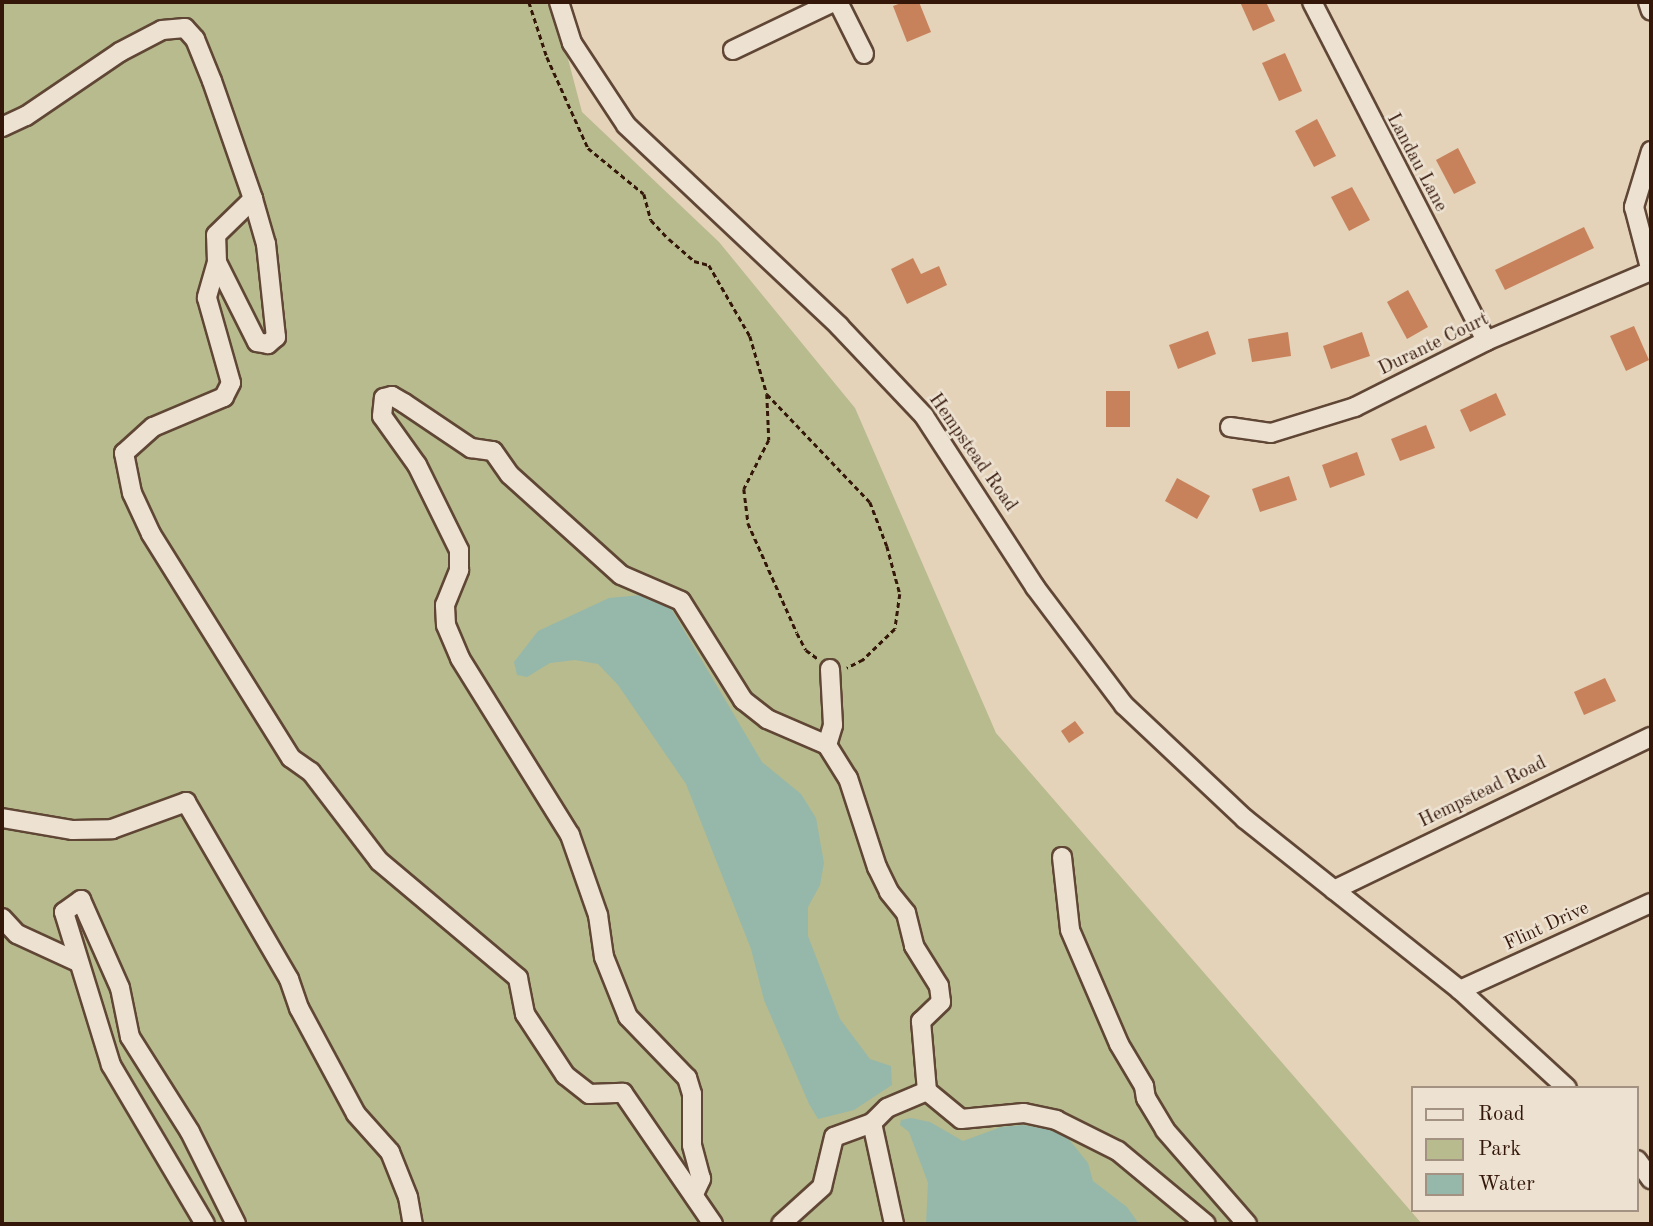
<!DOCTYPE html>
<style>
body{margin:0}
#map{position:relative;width:1653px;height:1226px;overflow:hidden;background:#e4d2b9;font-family:"Old Standard TT",serif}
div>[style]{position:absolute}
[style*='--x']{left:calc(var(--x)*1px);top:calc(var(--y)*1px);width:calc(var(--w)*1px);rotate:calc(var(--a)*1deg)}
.green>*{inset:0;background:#b7bb8d}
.water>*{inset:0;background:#96b8ab}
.building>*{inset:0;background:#c7825b}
.path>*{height:2.5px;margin-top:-1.25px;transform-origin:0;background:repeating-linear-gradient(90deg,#341709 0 5px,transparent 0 8.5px)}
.roads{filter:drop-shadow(2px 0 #604635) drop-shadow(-2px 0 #604635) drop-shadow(0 2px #604635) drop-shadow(0 -2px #604635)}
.minor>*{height:18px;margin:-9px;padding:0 9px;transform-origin:9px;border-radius:9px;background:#ede2d2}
span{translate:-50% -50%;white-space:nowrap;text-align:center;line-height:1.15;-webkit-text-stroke:5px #ede2d2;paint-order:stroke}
.street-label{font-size:19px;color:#341709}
.frame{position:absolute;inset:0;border:4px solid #341709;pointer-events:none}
.legend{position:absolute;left:1411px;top:1086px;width:228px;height:126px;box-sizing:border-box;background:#ede2d2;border:2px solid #a39182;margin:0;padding:9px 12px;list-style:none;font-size:21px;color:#341709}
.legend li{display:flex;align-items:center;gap:14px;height:35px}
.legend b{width:35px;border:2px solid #a39182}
</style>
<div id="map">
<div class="green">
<i style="clip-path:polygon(2px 2px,553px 2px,582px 112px,719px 242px,855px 408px,996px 733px,1422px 1224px,2px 1224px)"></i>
</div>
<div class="water">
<i style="clip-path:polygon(641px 595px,669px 605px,762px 762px,801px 794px,816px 818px,824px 863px,820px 885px,808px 907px,808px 936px,840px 1019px,870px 1059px,891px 1066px,892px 1085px,854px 1110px,818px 1119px,809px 1104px,764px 1000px,751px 949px,686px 784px,618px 685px,598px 664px,575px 660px,550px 663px,527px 677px,517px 675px,514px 662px,538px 631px,609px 598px)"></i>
<i style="clip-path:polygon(911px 1118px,930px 1122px,963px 1141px,1001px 1127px,1023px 1125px,1063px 1132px,1088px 1163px,1093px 1181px,1127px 1207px,1139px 1224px,926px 1224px,928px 1183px,909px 1132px,900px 1125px,901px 1120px)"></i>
</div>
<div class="building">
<i style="clip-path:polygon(904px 2px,919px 2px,931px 32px,907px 42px,893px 6px)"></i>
<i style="clip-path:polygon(1240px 2px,1266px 2px,1275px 21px,1253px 31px)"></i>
<i style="clip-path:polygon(1285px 53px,1302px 91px,1279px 101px,1262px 63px)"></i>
<i style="clip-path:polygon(1317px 119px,1336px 156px,1314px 167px,1295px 131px)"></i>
<i style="clip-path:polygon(1458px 148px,1476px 183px,1454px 194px,1436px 160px)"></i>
<i style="clip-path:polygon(1352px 187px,1370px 220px,1349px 231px,1331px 197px)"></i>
<i style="clip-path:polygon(1584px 227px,1594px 248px,1505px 290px,1495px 270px)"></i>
<i style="clip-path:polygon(913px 258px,921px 274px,939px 266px,947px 285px,907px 304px,891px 269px)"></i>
<i style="clip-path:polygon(1408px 290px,1428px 327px,1407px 339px,1387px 302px)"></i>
<i style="clip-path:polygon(1634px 326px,1649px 360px,1626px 371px,1610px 336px)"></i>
<i style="clip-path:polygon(1208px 331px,1216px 354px,1178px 369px,1169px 345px)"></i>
<i style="clip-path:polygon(1288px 332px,1291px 356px,1252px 362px,1248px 339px)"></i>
<i style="clip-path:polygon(1362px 332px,1370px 356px,1331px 369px,1323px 346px)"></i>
<i style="clip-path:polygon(1106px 391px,1130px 391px,1130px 427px,1106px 427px)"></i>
<i style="clip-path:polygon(1496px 393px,1506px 415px,1470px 432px,1460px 410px)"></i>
<i style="clip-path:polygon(1426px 425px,1435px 448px,1400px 461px,1391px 439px)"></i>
<i style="clip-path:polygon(1357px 452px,1365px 475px,1330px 488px,1322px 465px)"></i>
<i style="clip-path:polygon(1289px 476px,1297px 500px,1260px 512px,1252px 489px)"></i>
<i style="clip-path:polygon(1177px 478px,1210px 496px,1197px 519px,1165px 501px)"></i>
<i style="clip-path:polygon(1605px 678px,1616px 701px,1584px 715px,1574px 692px)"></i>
<i style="clip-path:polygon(1075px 721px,1084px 733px,1069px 743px,1061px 731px)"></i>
</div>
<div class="path">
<i style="--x:529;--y:2;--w:58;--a:71.9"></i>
<i style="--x:547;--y:57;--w:100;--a:65.7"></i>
<i style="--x:588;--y:148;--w:72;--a:39.4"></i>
<i style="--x:644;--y:194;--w:27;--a:75"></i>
<i style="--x:651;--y:220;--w:26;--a:47"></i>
<i style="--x:669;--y:239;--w:33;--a:41"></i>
<i style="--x:694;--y:261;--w:16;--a:15"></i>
<i style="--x:709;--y:265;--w:82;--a:60"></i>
<i style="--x:750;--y:336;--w:60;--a:73.7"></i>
<i style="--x:767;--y:394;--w:46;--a:87.5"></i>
<i style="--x:769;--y:440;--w:55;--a:117"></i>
<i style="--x:744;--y:489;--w:34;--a:83"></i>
<i style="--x:748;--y:523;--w:120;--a:66"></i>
<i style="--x:797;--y:633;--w:19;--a:62"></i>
<i style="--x:806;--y:650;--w:14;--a:36"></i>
<i style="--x:767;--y:394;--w:149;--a:46.4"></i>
<i style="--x:870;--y:502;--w:47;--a:68.9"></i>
<i style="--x:887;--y:546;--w:50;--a:74.8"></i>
<i style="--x:900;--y:594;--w:35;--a:98"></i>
<i style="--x:895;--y:629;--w:45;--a:135.9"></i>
<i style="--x:863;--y:660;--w:18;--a:153"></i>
</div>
<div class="roads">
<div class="minor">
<i style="--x:559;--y:2;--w:43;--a:72.4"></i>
<i style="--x:572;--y:43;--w:98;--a:56.6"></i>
<i style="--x:626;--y:125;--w:293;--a:43.3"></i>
<i style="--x:839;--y:326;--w:124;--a:46.6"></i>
<i style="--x:924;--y:416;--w:204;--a:57"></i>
<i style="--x:1035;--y:587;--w:148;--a:53"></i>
<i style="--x:1124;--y:705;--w:166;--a:43.3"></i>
<i style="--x:1245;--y:819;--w:275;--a:38.5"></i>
<i style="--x:1460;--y:990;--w:145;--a:42.5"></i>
<i style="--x:838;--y:2;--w:58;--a:63.4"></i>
<i style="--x:1312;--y:2;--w:381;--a:62.8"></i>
<i style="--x:1648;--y:2;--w:9;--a:72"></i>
<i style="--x:733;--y:50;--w:111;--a:-25.6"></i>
<i style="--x:2;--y:127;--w:26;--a:-25"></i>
<i style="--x:26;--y:116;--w:114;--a:-34.2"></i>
<i style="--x:120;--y:52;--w:47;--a:-27.6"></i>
<i style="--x:162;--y:30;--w:23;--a:-5"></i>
<i style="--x:185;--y:28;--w:15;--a:48"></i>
<i style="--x:195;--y:39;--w:45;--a:68"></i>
<i style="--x:212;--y:81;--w:125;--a:70.8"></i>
<i style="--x:253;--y:199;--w:47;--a:73.9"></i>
<i style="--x:266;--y:244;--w:94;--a:83.9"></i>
<i style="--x:276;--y:337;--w:11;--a:139"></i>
<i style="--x:268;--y:344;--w:11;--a:-170"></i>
<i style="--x:257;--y:342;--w:89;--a:-116.6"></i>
<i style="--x:217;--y:262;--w:27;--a:-92"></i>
<i style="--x:216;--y:235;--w:52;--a:-44.2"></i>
<i style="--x:1651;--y:151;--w:59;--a:106.9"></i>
<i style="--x:1634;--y:207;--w:67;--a:75.3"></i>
<i style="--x:217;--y:262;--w:37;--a:106"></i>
<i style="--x:207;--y:298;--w:88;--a:74.2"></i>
<i style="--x:231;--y:383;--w:16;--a:117"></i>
<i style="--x:224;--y:397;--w:77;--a:157.1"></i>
<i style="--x:153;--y:427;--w:39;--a:138"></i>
<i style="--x:124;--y:453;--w:41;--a:78.7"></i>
<i style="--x:132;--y:493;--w:45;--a:65.1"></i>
<i style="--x:151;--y:534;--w:264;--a:58"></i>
<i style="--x:291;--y:758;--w:24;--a:35"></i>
<i style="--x:311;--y:772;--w:112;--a:52.6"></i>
<i style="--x:379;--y:861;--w:182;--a:40.1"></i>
<i style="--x:518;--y:978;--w:37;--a:79"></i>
<i style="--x:525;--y:1014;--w:73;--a:56.7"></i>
<i style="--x:565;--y:1075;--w:31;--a:38"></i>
<i style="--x:589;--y:1094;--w:34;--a:-2"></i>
<i style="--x:623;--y:1093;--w:159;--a:55.5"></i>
<i style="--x:1230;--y:427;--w:41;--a:8.3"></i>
<i style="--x:1271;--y:433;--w:88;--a:-17.2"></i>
<i style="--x:1355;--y:407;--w:147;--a:-26.7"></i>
<i style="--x:1486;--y:341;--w:179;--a:-23"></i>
<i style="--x:827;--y:745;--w:21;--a:-73"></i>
<i style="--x:833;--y:725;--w:56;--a:-93.1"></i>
<i style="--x:2;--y:818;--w:72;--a:9.6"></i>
<i style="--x:73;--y:830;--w:39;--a:-1"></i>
<i style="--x:112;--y:829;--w:79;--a:-20"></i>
<i style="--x:186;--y:802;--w:205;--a:59.8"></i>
<i style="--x:289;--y:979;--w:31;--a:71"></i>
<i style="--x:299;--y:1008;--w:120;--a:61.7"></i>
<i style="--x:356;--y:1114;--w:51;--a:48.2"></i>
<i style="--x:390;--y:1152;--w:48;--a:68.2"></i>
<i style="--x:408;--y:1197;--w:27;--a:80"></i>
<i style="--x:1062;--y:857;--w:73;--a:83.7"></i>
<i style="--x:1070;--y:930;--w:124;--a:66.7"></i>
<i style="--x:1119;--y:1044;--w:49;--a:59.2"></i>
<i style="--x:1144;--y:1086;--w:12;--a:81"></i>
<i style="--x:1146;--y:1098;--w:37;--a:59"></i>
<i style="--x:1165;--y:1130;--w:125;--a:48.9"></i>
<i style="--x:1334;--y:890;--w:352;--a:-25.8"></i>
<i style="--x:2;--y:918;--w:22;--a:47"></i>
<i style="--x:17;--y:934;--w:67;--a:24.7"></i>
<i style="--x:1460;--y:990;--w:210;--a:-24.5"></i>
<i style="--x:927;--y:1091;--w:44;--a:39.5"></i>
<i style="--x:961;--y:1119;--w:63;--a:-5.4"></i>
<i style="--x:1024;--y:1113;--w:33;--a:12"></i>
<i style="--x:1056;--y:1120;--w:69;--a:26.6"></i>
<i style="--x:1118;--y:1151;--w:114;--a:39.7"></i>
<i style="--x:872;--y:1123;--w:103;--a:77.7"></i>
<i style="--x:1637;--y:1160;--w:24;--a:54"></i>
<i style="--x:694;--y:1194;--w:17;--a:-65"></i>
<i style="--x:701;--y:1179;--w:35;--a:-105"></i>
<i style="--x:692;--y:1145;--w:51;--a:-90"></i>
<i style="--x:692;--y:1094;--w:17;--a:-107"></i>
<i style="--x:687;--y:1078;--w:85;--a:-134"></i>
<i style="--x:628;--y:1017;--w:65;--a:-111.8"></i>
<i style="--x:604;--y:957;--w:42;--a:-98.1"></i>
<i style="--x:598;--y:915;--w:85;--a:-109.3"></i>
<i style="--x:570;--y:835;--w:208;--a:-121.9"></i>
<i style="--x:460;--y:658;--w:36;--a:-113"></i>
<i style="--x:446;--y:625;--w:20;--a:-93"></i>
<i style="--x:445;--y:605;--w:38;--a:-68"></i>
<i style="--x:459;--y:570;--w:20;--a:-90"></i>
<i style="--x:459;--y:550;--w:95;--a:-116.3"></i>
<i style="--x:417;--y:465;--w:60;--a:-125.5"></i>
<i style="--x:382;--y:416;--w:18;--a:-84"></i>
<i style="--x:384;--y:398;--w:8;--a:-14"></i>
<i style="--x:392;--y:396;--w:14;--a:30"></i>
<i style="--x:404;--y:403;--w:81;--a:33.9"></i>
<i style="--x:471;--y:448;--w:22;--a:8"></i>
<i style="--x:493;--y:451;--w:29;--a:55"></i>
<i style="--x:510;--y:475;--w:149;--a:42"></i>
<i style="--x:621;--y:575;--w:65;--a:23.4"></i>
<i style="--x:681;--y:601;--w:117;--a:57.9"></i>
<i style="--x:743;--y:700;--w:31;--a:38"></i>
<i style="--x:767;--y:719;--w:65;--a:23.4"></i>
<i style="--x:827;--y:745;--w:39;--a:58"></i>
<i style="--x:848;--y:778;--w:94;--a:72"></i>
<i style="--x:877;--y:867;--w:28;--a:64"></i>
<i style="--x:889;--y:892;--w:27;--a:51"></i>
<i style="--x:906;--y:913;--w:34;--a:76"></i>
<i style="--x:914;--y:946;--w:47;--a:58"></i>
<i style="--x:939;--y:986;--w:16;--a:83"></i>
<i style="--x:941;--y:1002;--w:28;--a:136"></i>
<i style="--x:921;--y:1021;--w:70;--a:85.1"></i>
<i style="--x:927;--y:1091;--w:43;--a:157"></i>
<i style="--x:887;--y:1108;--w:21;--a:135"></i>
<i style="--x:872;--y:1123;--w:40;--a:159.8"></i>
<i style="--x:834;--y:1137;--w:51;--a:103.5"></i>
<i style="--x:822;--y:1187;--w:55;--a:137.9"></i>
<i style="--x:205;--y:1224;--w:185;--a:-120.6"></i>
<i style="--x:111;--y:1065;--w:160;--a:-107.1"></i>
<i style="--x:64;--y:912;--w:21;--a:-35"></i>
<i style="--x:81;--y:900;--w:96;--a:66.1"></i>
<i style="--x:120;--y:988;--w:50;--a:78.5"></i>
<i style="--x:130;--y:1037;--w:112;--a:57.7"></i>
<i style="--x:190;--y:1132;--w:103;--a:63.4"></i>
</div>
</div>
<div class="street-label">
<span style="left:1416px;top:163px;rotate:62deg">Landau Lane</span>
<span style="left:1434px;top:345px;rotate:-26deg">Durante Court</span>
<span style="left:972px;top:453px;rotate:55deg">Hempstead Road</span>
<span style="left:1483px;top:793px;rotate:-26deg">Hempstead Road</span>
<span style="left:1547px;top:927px;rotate:-25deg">Flint Drive</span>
</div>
<div class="frame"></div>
<ul class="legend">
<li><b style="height:9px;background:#ede2d2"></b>Road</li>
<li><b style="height:19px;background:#b7bb8d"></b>Park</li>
<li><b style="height:19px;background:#96b8ab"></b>Water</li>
</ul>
</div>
